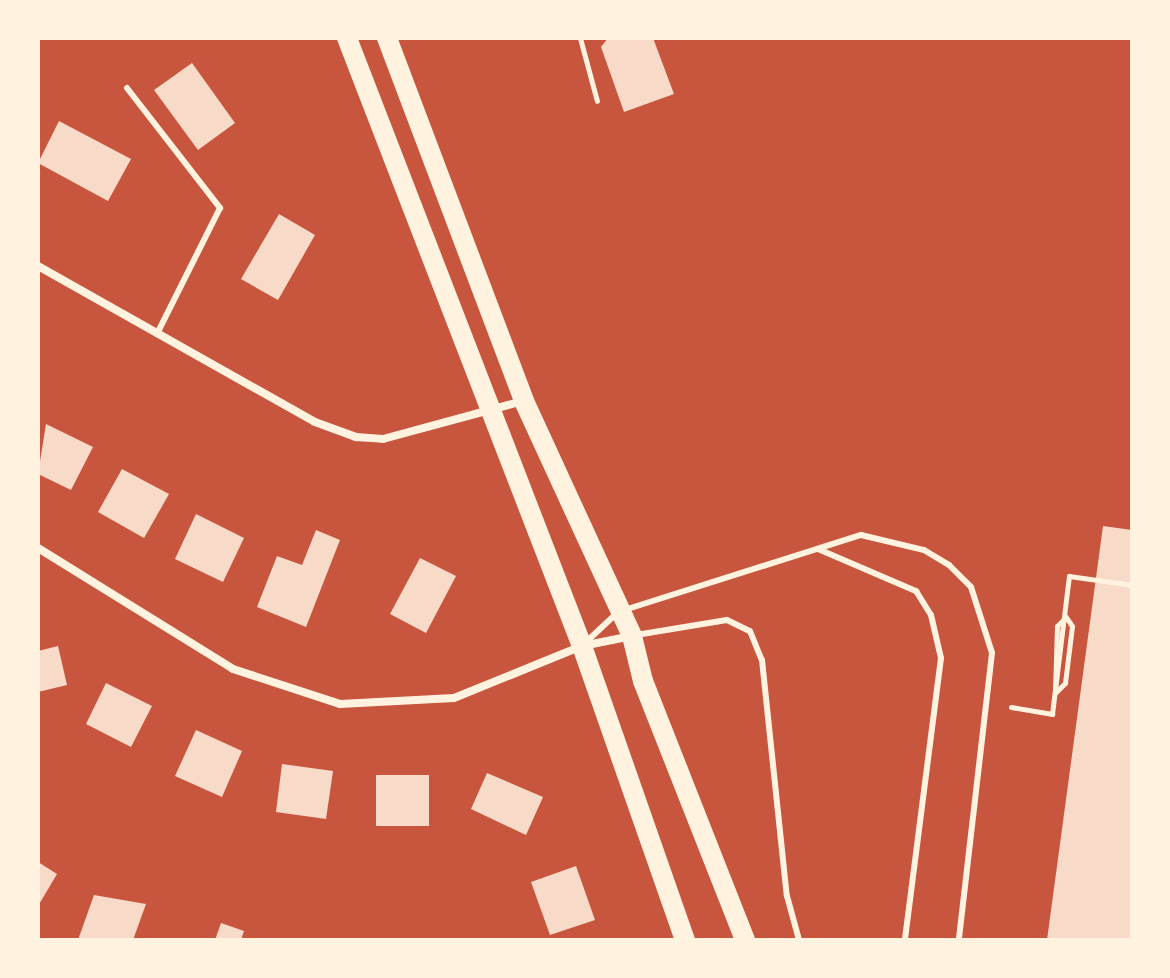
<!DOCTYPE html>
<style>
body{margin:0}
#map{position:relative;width:1170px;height:978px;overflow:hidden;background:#c8553d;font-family:Montserrat,sans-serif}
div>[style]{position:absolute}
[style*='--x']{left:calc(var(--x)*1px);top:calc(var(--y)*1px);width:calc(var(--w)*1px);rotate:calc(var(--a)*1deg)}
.building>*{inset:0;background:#f7dbc8}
.path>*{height:5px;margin:-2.5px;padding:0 2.5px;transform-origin:2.5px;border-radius:2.5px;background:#fff3e0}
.service>*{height:6px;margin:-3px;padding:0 3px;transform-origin:3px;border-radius:3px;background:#fff3e0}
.minor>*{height:8px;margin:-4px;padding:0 4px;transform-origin:4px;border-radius:4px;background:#fff3e0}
.primary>*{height:20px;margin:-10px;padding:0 10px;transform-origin:10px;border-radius:10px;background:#fff3e0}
span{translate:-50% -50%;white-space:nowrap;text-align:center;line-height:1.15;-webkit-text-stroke:8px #fff3e0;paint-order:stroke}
.frame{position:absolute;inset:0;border:40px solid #fff3e0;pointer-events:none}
</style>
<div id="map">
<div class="building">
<i style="clip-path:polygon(608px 38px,653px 38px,674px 94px,624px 112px,601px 47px)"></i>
<i style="clip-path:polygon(192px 63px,235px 123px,198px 150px,154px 90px)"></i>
<i style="clip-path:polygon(59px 121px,131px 159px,108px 201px,38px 163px)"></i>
<i style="clip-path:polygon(279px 214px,315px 235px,278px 300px,241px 279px)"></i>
<i style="clip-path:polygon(46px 424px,93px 447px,71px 490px,38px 474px)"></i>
<i style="clip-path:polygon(122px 469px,169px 494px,144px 538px,98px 512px)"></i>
<i style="clip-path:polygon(196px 514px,244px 538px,223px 582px,175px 559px)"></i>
<i style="clip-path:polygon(1103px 526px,1132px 530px,1132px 940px,1047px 940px)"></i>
<i style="clip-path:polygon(316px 530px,340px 540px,306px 627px,257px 607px,277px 556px,302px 565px)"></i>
<i style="clip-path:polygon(420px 558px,456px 576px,426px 633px,390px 614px)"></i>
<i style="clip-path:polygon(58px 646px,67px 685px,38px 692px,38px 651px)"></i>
<i style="clip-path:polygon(106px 683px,152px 706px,131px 747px,86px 724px)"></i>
<i style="clip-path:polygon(196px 730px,242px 751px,222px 797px,175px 776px)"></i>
<i style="clip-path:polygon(282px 764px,333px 771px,326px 819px,276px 812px)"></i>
<i style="clip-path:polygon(487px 773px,543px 797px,526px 835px,471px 809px)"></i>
<i style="clip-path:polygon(376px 775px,429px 775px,429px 826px,376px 826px)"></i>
<i style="clip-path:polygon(38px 862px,57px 874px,38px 906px)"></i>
<i style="clip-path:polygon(576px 866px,595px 920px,550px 935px,531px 882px)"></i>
<i style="clip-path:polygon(94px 895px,146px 904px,133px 940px,78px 940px)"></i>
<i style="clip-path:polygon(221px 923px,244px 931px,241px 940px,215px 940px)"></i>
</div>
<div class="path">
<i style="--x:580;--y:38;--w:65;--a:74.9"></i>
<i style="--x:1055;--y:691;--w:65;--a:-88.2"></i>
<i style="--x:1057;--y:626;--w:11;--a:-45"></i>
<i style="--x:1056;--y:692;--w:13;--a:-45"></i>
<i style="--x:1065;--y:683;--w:57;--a:-83"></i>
<i style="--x:1072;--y:626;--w:11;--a:-124"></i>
<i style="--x:1011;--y:707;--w:42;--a:9.7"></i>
<i style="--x:1052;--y:714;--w:139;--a:-83"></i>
<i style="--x:1069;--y:576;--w:64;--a:8.1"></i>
</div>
<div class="service">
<i style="--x:127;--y:88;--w:152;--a:52.2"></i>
<i style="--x:220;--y:208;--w:141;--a:116.6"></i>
<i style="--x:818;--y:549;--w:107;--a:23.2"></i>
<i style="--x:916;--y:591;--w:28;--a:58"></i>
<i style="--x:931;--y:615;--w:44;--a:76.9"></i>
<i style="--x:941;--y:658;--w:284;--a:97.3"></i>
<i style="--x:636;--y:635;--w:92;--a:-9.4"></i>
<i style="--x:727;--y:620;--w:25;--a:26"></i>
<i style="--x:750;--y:631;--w:31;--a:68"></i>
<i style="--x:762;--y:660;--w:237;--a:84"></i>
<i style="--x:787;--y:896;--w:46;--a:74.7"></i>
<i style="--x:585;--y:643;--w:45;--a:-43.2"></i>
<i style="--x:618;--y:612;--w:255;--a:-17.6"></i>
<i style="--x:861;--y:535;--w:65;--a:13.4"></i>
<i style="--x:924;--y:550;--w:29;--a:31"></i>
<i style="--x:949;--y:565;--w:31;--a:45"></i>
<i style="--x:971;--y:587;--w:69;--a:72.3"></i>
<i style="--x:992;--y:653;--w:289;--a:96.6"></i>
</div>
<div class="minor">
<i style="--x:38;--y:266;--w:318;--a:29.4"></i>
<i style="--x:315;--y:422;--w:44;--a:20.1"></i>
<i style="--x:356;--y:437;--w:27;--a:4"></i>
<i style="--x:383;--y:439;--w:145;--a:-15.2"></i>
<i style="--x:38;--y:548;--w:229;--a:31.8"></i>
<i style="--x:233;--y:669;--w:113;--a:18.1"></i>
<i style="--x:340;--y:704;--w:114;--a:-3"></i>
<i style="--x:454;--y:698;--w:138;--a:-22.1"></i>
<i style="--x:582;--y:646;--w:51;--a:-11.3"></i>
</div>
<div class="primary">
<i style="--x:347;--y:38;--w:652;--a:68.87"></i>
<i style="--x:582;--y:646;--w:312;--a:70.7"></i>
<i style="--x:387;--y:38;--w:388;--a:69.3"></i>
<i style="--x:524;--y:401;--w:259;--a:65.3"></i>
<i style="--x:632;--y:636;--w:46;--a:76.3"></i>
<i style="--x:643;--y:681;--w:278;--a:68.5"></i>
</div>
<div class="frame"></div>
</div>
